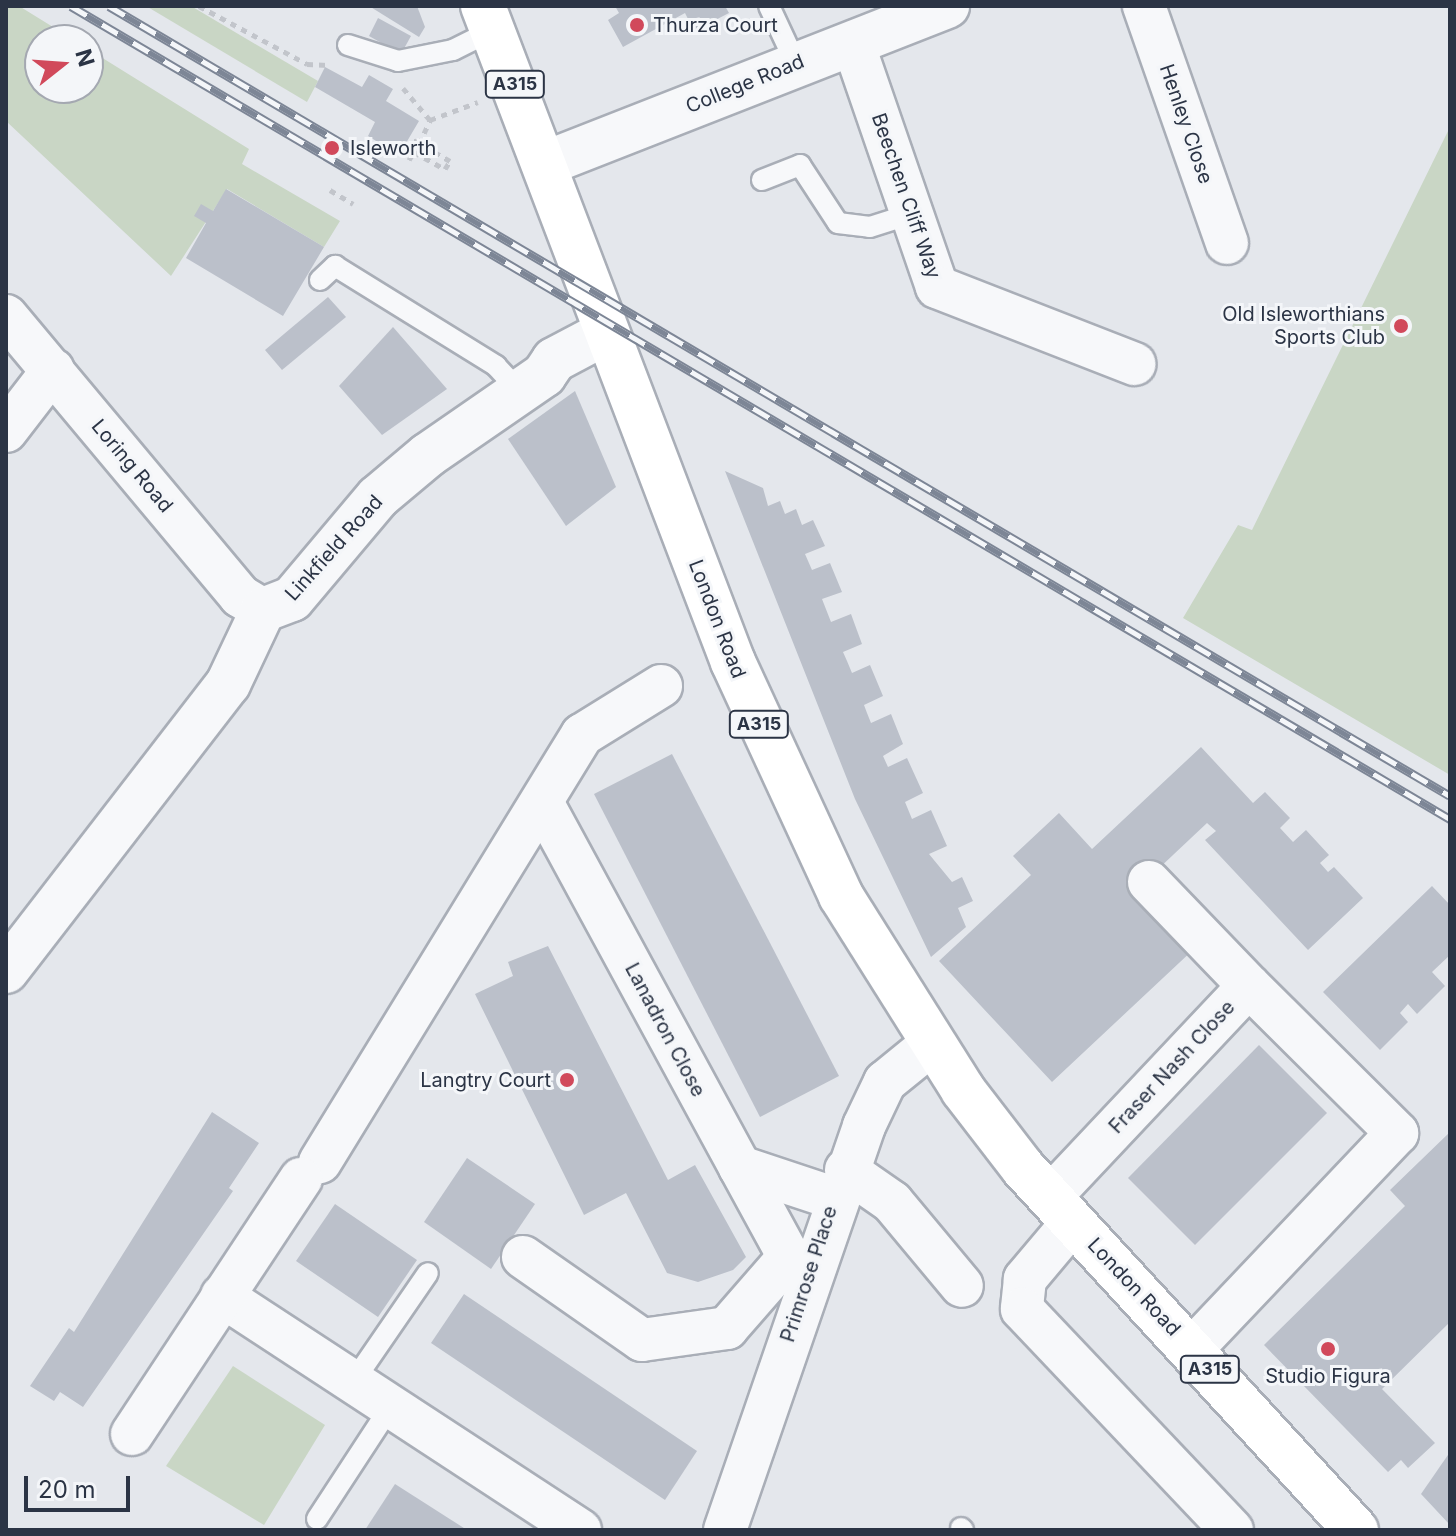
<!DOCTYPE html>
<style>
body{margin:0}
#map{position:relative;width:1456px;height:1536px;overflow:hidden;background:#e4e7ec;font-family:Inter,sans-serif}
div>[style]{position:absolute}
[style*='--x']{left:calc(var(--x)*1px);top:calc(var(--y)*1px);width:calc(var(--w)*1px);rotate:calc(var(--a)*1deg)}
.green>*{inset:0;background:#c9d6c5}
.building>*{inset:0;background:#bbc0ca}
.path>*{height:5px;margin-top:-2.5px;transform-origin:0;background:repeating-linear-gradient(90deg,#c2c5cb 0 6px,transparent 0 12px)}
.roads{filter:drop-shadow(2px 0 #a9aeb7) drop-shadow(-2px 0 #a9aeb7) drop-shadow(0 2px #a9aeb7) drop-shadow(0 -2px #a9aeb7)}
.service>*{height:20px;margin:-10px;padding:0 10px;transform-origin:10px;border-radius:10px;background:#f7f8fa}
.minor>*{height:42px;margin:-21px;padding:0 21px;transform-origin:21px;border-radius:21px;background:#f7f8fa}
.tertiary>*{height:44px;margin:-22px;padding:0 22px;transform-origin:22px;border-radius:22px;background:#f7f8fa}
.primary>*{height:44px;margin:-22px;padding:0 22px;transform-origin:22px;border-radius:22px;background:#fff}
.rail>*{height:9px;margin-top:-4.5px;transform-origin:0;background:repeating-linear-gradient(90deg,#f4f6f9 0 18px,#7d8696 0 36px);box-sizing:border-box;border-block:2px solid #7d8696}
.dots>*{width:22px;height:22px;translate:-50% -50%;box-sizing:border-box;border:4px solid #f4f6f9;border-radius:50%}
span{translate:-50% -50%;white-space:nowrap;text-align:center;line-height:1.15;-webkit-text-stroke:6px #f4f6f9;paint-order:stroke}
.shield-label span{padding:2px 6px;background:#f4f6f9;border:2px solid;border-radius:6px;-webkit-text-stroke-width:0}
.shield-label{font-size:18px;color:#2b3445;font-weight:700}
.poi-label{font-size:20px;color:#2b3445}
.left{translate:0 -50%;text-align:left}
.right{translate:-100% -50%;text-align:right}
.street-label{font-size:20px;color:#2b3445}
.frame{position:absolute;inset:0;border:8px solid #2b3445;pointer-events:none}
.north{position:absolute;left:24px;top:24px;width:80px;height:80px;box-sizing:border-box;background:#f4f6f9;border:2px solid #a4a8b1;border-radius:50%;rotate:73deg;font-size:22px;font-weight:700;line-height:32px;text-align:center;color:#2b3445}
.north::after{content:'';display:block;margin:auto;width:28px;height:36px;background:#d1495b;clip-path:polygon(50% 0,100% 100%,50% 72%,0 100%)}
.scale{position:absolute;left:24px;top:1476px;width:106px;height:36px;box-sizing:border-box;border:4px solid #2b3445;border-top:0;padding-left:10px;font-size:24px;line-height:28px;white-space:nowrap;color:#2b3445;-webkit-text-stroke:6px #f4f6f9;paint-order:stroke}
</style>
<div id="map">
<div class="green">
<i style="clip-path:polygon(6px 6px,19px 6px,74px 40px,40px 40px,40px 88px,88px 88px,88px 49px,249px 149px,242px 164px,340px 221px,324px 247px,227px 189px,171px 276px,6px 121px)"></i>
<i style="clip-path:polygon(146px 6px,191px 6px,318px 81px,307px 102px)"></i>
<i style="clip-path:polygon(1450px 127px,1450px 775px,1183px 618px,1238px 525px,1252px 530px)"></i>
<i style="clip-path:polygon(233px 1366px,325px 1425px,264px 1525px,166px 1466px)"></i>
</div>
<div class="building">
<i style="clip-path:polygon(369px 6px,417px 6px,425px 27px,419px 37px)"></i>
<i style="clip-path:polygon(615px 6px,725px 6px,729px 13px,694px 31px,685px 13px,623px 47px,608px 20px,619px 13px)"></i>
<i style="clip-path:polygon(378px 18px,411px 36px,401px 54px,369px 36px)"></i>
<i style="clip-path:polygon(325px 67px,362px 87px,369px 75px,393px 89px,386px 101px,419px 121px,399px 155px,368px 136px,375px 122px,315px 87px)"></i>
<i style="clip-path:polygon(226px 189px,324px 247px,283px 316px,186px 258px,206px 223px,194px 216px,201px 204px,213px 211px)"></i>
<i style="clip-path:polygon(328px 297px,346px 317px,282px 370px,265px 350px)"></i>
<i style="clip-path:polygon(393px 327px,447px 389px,382px 435px,339px 386px)"></i>
<i style="clip-path:polygon(575px 391px,616px 487px,566px 526px,508px 439px)"></i>
<i style="clip-path:polygon(725px 471px,763px 488px,768px 506px,780px 501px,785px 514px,796px 509px,802px 525px,813px 520px,825px 546px,805px 554px,812px 570px,830px 563px,842px 592px,822px 599px,831px 622px,851px 614px,855px 625px,862px 644px,843px 652px,847px 661px,852px 673px,870px 665px,883px 696px,864px 705px,867px 713px,871px 723px,891px 714px,903px 744px,883px 756px,888px 767px,907px 758px,923px 793px,905px 802px,912px 819px,931px 810px,947px 846px,929px 854px,952px 882px,962px 877px,973px 901px,958px 908px,966px 927px,931px 957px,855px 799px)"></i>
<i style="clip-path:polygon(1201px 747px,1253px 803px,1265px 792px,1290px 818px,1280px 828px,1293px 842px,1306px 830px,1329px 855px,1320px 863px,1328px 872px,1334px 867px,1363px 898px,1308px 950px,1205px 840px,1216px 831px,1207px 823px,1139px 887px,1195px 948px,1052px 1082px,939px 961px,1031px 875px,1013px 856px,1059px 813px,1092px 849px)"></i>
<i style="clip-path:polygon(672px 754px,839px 1076px,760px 1117px,594px 794px)"></i>
<i style="clip-path:polygon(1432px 886px,1450px 905px,1450px 955px,1432px 972px,1445px 986px,1417px 1014px,1408px 1004px,1400px 1013px,1408px 1022px,1380px 1050px,1323px 992px)"></i>
<i style="clip-path:polygon(548px 946px,668px 1180px,695px 1165px,746px 1257px,733px 1270px,698px 1282px,667px 1273px,626px 1193px,584px 1215px,475px 994px,513px 976px,508px 962px)"></i>
<i style="clip-path:polygon(1259px 1045px,1327px 1113px,1195px 1245px,1128px 1178px)"></i>
<i style="clip-path:polygon(212px 1112px,259px 1143px,229px 1188px,233px 1191px,83px 1407px,60px 1392px,54px 1401px,30px 1386px,69px 1328px,74px 1332px)"></i>
<i style="clip-path:polygon(1450px 1132px,1450px 1322px,1382px 1389px,1435px 1443px,1408px 1468px,1401px 1460px,1388px 1472px,1264px 1345px,1405px 1206px,1390px 1190px)"></i>
<i style="clip-path:polygon(467px 1158px,535px 1204px,491px 1269px,424px 1222px)"></i>
<i style="clip-path:polygon(335px 1204px,417px 1260px,378px 1317px,296px 1261px)"></i>
<i style="clip-path:polygon(464px 1294px,697px 1451px,665px 1500px,431px 1343px)"></i>
<i style="clip-path:polygon(1450px 1452px,1450px 1525px,1421px 1494px)"></i>
<i style="clip-path:polygon(395px 1484px,467px 1530px,365px 1530px)"></i>
</div>
<div class="path">
<i style="--x:199;--y:6;--w:123;--a:28.2"></i>
<i style="--x:307;--y:64;--w:21;--a:3"></i>
<i style="--x:403;--y:88;--w:42;--a:49.8"></i>
<i style="--x:419;--y:144;--w:26;--a:-65"></i>
<i style="--x:430;--y:120;--w:51;--a:-20.6"></i>
<i style="--x:409;--y:160;--w:9;--a:-58"></i>
<i style="--x:414;--y:152;--w:35;--a:29"></i>
<i style="--x:445;--y:169;--w:9;--a:-58"></i>
<i style="--x:450;--y:161;--w:46;--a:-150.1"></i>
<i style="--x:330;--y:190;--w:27;--a:31"></i>
</div>
<div class="roads">
<div class="service">
<i style="--x:769;--y:6;--w:64;--a:65"></i>
<i style="--x:348;--y:45;--w:52;--a:17.7"></i>
<i style="--x:398;--y:61;--w:56;--a:-11.3"></i>
<i style="--x:453;--y:50;--w:45;--a:-26.6"></i>
<i style="--x:762;--y:180;--w:41;--a:-21.5"></i>
<i style="--x:800;--y:165;--w:69;--a:56.8"></i>
<i style="--x:838;--y:223;--w:32;--a:7"></i>
<i style="--x:870;--y:227;--w:43;--a:-17.6"></i>
<i style="--x:320;--y:280;--w:21;--a:-43"></i>
<i style="--x:335;--y:266;--w:190;--a:31.8"></i>
<i style="--x:496;--y:366;--w:34;--a:47"></i>
<i style="--x:353;--y:1382;--w:132;--a:-55.5"></i>
<i style="--x:317;--y:1519;--w:135;--a:-56.8"></i>
<i style="--x:961;--y:1528;--w:3;--a:45"></i>
</div>
<div class="minor">
<i style="--x:1144;--y:6;--w:251;--a:70.7"></i>
<i style="--x:853;--y:43;--w:258;--a:71"></i>
<i style="--x:937;--y:287;--w:212;--a:21.3"></i>
<i style="--x:6;--y:316;--w:365;--a:50.1"></i>
<i style="--x:240;--y:596;--w:27;--a:31"></i>
<i style="--x:6;--y:431;--w:77;--a:-52.4"></i>
<i style="--x:544;--y:806;--w:411;--a:61.5"></i>
<i style="--x:740;--y:1167;--w:99;--a:18.3"></i>
<i style="--x:1149;--y:882;--w:144;--a:46.1"></i>
<i style="--x:320;--y:1162;--w:501;--a:-58.47"></i>
<i style="--x:582;--y:735;--w:93;--a:-31.8"></i>
<i style="--x:846;--y:1170;--w:56;--a:34.8"></i>
<i style="--x:892;--y:1202;--w:109;--a:50.2"></i>
<i style="--x:1050;--y:1197;--w:290;--a:-46.7"></i>
<i style="--x:1249;--y:986;--w:209;--a:44.8"></i>
<i style="--x:1397;--y:1133;--w:298;--a:133.5"></i>
<i style="--x:1073;--y:1222;--w:75;--a:130.1"></i>
<i style="--x:1025;--y:1279;--w:30;--a:96"></i>
<i style="--x:1022;--y:1309;--w:305;--a:46.5"></i>
<i style="--x:523;--y:1257;--w:145;--a:34.9"></i>
<i style="--x:642;--y:1340;--w:86;--a:-8"></i>
<i style="--x:727;--y:1328;--w:94;--a:-48.9"></i>
<i style="--x:789;--y:1257;--w:102;--a:-118.6"></i>
<i style="--x:222;--y:1296;--w:428;--a:33.2"></i>
<i style="--x:132;--y:1434;--w:306;--a:-56.5"></i>
<i style="--x:725;--y:1530;--w:427;--a:-71"></i>
<i style="--x:864;--y:1126;--w:49;--a:-64.5"></i>
<i style="--x:885;--y:1082;--w:62;--a:-39.1"></i>
</div>
<div class="tertiary">
<i style="--x:544;--y:164;--w:433;--a:-21.4"></i>
<i style="--x:6;--y:971;--w:363;--a:-52.3"></i>
<i style="--x:228;--y:684;--w:82;--a:-64.7"></i>
<i style="--x:263;--y:610;--w:31;--a:-21"></i>
<i style="--x:292;--y:599;--w:133;--a:-49.9"></i>
<i style="--x:378;--y:497;--w:65;--a:-40"></i>
<i style="--x:428;--y:455;--w:141;--a:-34.6"></i>
<i style="--x:544;--y:375;--w:18;--a:-56"></i>
<i style="--x:554;--y:360;--w:58;--a:-27.9"></i>
</div>
<div class="primary">
<i style="--x:483;--y:6;--w:702;--a:69.14"></i>
<i style="--x:733;--y:662;--w:258;--a:65.2"></i>
<i style="--x:841;--y:896;--w:229;--a:57.8"></i>
<i style="--x:963;--y:1090;--w:98;--a:52.4"></i>
<i style="--x:1023;--y:1168;--w:492;--a:47.4"></i>
</div>
</div>
<div class="rail">
<i style="--x:71;--y:6;--w:1601;--a:30.52"></i>
<i style="--x:109;--y:6;--w:1556;--a:30.5"></i>
</div>
<div class="dots">
<i style="left:637px;top:25px;background:#d1495b"></i>
<i style="left:332px;top:148px;background:#d1495b"></i>
<i style="left:1401px;top:326px;background:#d1495b"></i>
<i style="left:567px;top:1080px;background:#d1495b"></i>
<i style="left:1328px;top:1349px;background:#d1495b"></i>
</div>
<div class="shield-label">
<span style="left:515px;top:84px">A315</span>
<span style="left:759px;top:724px">A315</span>
<span style="left:1210px;top:1369px">A315</span>
</div>
<div class="poi-label">
<span class="left" style="left:653px;top:25px">Thurza Court</span>
<span class="left" style="left:350px;top:148px">Isleworth</span>
<span class="right" style="left:1385px;top:326px">Old Isleworthians<br>Sports Club</span>
<span class="right" style="left:551px;top:1080px">Langtry Court</span>
<span style="left:1328px;top:1376px">Studio Figura</span>
</div>
<div class="street-label">
<span style="left:745px;top:84px;rotate:-22deg">College Road</span>
<span style="left:1186px;top:124px;rotate:71deg">Henley Close</span>
<span style="left:906px;top:196px;rotate:71deg">Beechen Cliff Way</span>
<span style="left:132px;top:466px;rotate:50deg">Loring Road</span>
<span style="left:334px;top:548px;rotate:-48deg">Linkfield Road</span>
<span style="left:717px;top:619px;rotate:69deg">London Road</span>
<span style="left:665px;top:1030px;rotate:62deg">Lanadron Close</span>
<span style="left:1172px;top:1067px;rotate:-47deg">Fraser Nash Close</span>
<span style="left:809px;top:1274px;rotate:-72deg">Primrose Place</span>
<span style="left:1134px;top:1287px;rotate:47deg">London Road</span>
</div>
<div class="frame"></div>
<div class="north">N</div>
<div class="scale">20 m</div>
</div>
